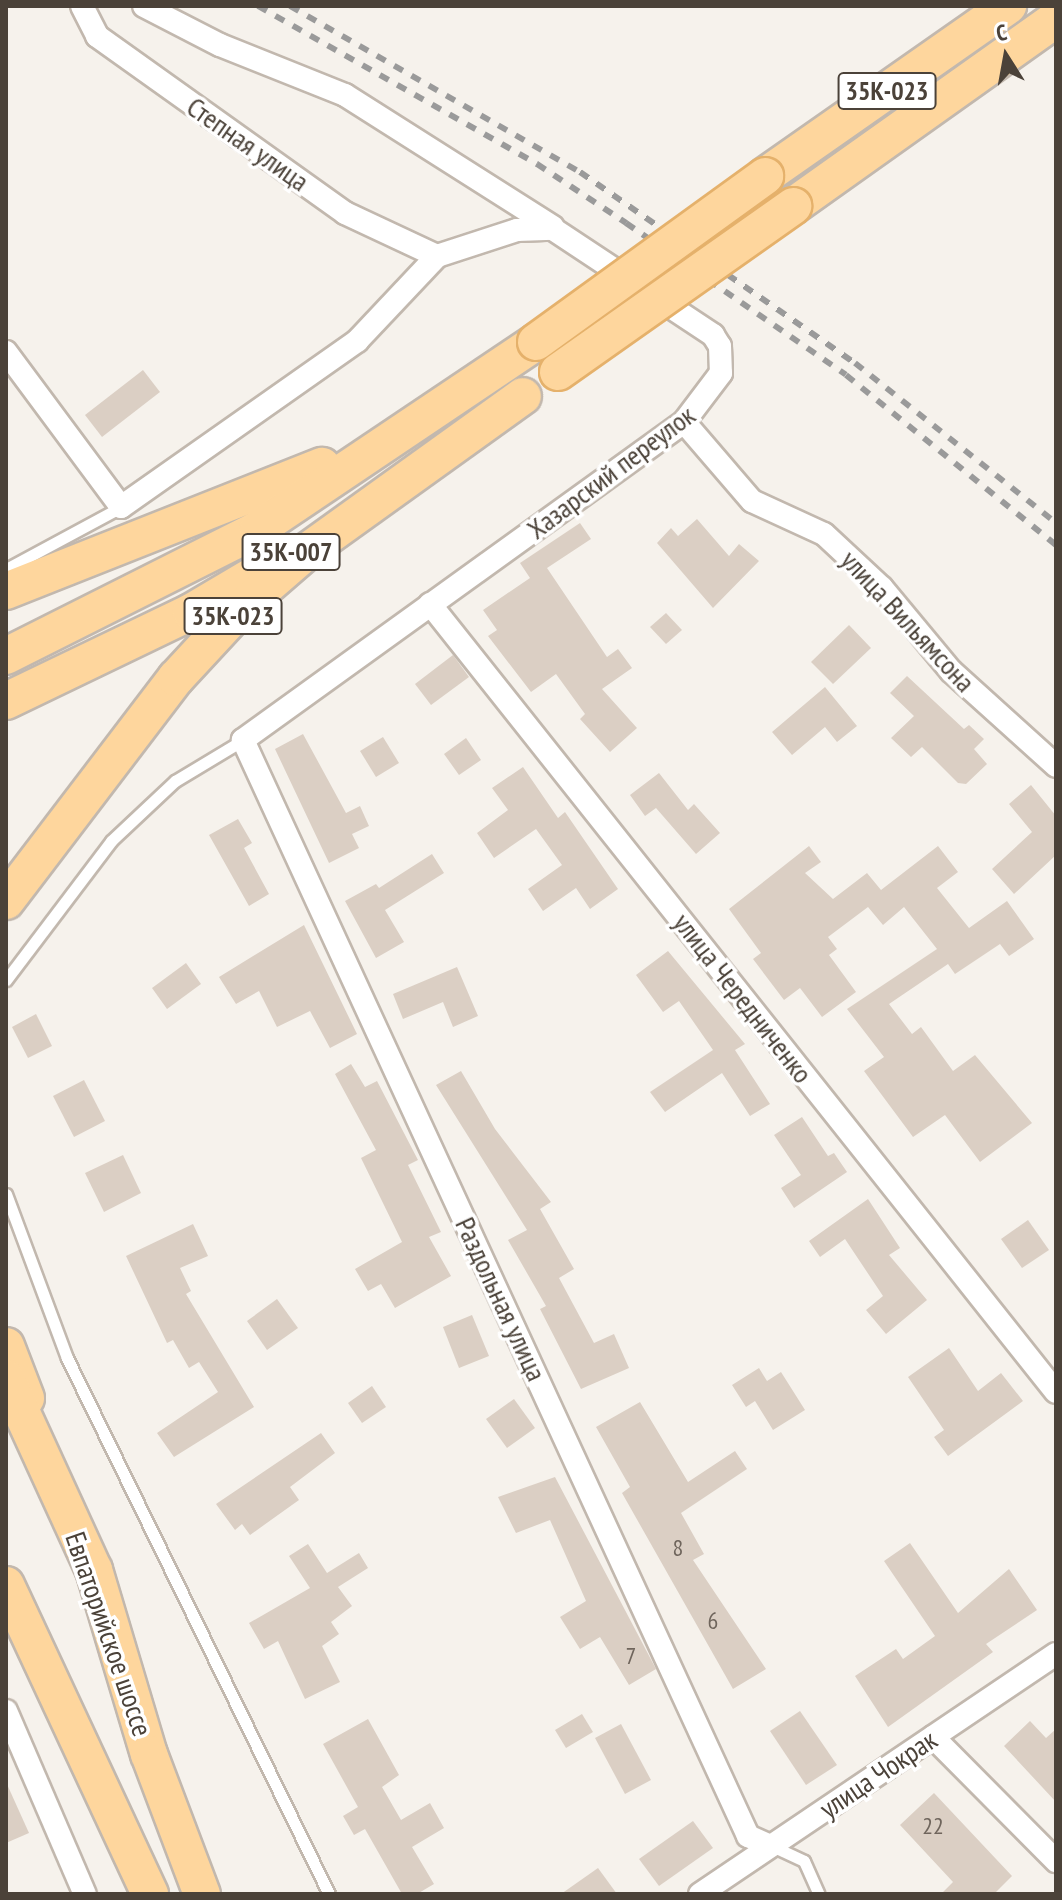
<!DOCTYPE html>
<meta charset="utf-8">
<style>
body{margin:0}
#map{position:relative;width:1062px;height:1900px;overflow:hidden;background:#f6f2ec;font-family:"PT Sans Narrow",sans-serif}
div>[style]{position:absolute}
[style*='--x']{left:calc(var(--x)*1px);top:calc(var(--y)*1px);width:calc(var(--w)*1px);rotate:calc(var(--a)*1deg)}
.building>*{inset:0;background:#dbcfc4}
.roads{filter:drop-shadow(2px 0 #c2b8ae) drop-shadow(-2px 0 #c2b8ae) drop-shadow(0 2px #c2b8ae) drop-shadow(0 -2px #c2b8ae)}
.service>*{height:11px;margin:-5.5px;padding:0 5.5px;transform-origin:5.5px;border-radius:5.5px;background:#fff}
.minor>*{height:22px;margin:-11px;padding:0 11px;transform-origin:11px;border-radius:11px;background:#fff}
.primary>*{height:36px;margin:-18px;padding:0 18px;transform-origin:18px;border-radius:18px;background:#fed69d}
.rail>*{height:6px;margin-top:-3px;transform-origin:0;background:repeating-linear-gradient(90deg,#9a9a9a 0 10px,transparent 0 20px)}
.bridges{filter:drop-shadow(2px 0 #e5b16b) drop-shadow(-2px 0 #e5b16b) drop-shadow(0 2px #e5b16b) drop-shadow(0 -2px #e5b16b)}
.primary-bridge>*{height:36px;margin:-18px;padding:0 18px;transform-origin:18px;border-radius:18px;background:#fed69d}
span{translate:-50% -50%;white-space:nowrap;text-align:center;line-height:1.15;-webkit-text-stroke:7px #fff;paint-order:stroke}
.number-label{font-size:24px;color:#6f655c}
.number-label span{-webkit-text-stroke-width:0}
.shield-label span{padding:2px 6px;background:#fff;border:2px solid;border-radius:6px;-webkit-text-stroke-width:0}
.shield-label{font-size:26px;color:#4b4239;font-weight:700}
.street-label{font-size:28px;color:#4b4239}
.frame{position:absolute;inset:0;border:8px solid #4b4239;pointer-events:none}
.north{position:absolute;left:966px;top:16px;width:80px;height:80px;-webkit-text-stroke:6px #fff;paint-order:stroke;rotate:349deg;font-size:22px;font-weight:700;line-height:32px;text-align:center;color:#4b4239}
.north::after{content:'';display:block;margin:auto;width:28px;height:36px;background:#4b4239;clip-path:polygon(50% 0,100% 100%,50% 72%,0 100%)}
</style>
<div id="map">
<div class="building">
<i style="clip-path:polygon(143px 370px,160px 392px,102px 437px,85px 415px)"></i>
<i style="clip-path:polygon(697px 519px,729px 556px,739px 544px,759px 561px,713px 608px,657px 543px,671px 528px,678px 536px)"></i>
<i style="clip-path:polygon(580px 523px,591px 539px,547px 568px,607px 657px,618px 649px,632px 668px,602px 689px,637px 728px,610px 752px,580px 719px,585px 714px,556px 674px,531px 692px,488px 636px,497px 630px,483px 610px,530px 578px,520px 563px)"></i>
<i style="clip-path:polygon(666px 613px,682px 630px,666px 644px,650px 627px)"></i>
<i style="clip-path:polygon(849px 625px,871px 648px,833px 684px,811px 662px)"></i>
<i style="clip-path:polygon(453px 655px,469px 677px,431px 705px,415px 684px)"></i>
<i style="clip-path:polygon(907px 676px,964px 729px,969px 725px,984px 739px,974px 749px,987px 764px,966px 784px,958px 783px,922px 747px,911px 757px,891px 738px,914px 716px,890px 693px)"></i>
<i style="clip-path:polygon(825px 687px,857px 726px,837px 742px,825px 727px,792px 755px,772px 732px)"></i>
<i style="clip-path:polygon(303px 734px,346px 813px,360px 806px,369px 826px,352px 834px,359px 848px,329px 863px,275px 749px)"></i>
<i style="clip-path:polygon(383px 737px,399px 763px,376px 777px,360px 751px)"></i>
<i style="clip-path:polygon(466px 738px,481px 760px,459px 775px,444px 754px)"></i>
<i style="clip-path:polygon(523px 767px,558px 818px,565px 812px,618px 889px,590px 909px,576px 888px,543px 911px,528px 889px,562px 865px,536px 829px,494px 858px,477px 833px,508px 810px,492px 788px)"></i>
<i style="clip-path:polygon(659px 773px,688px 810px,694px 804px,720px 833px,696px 854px,656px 808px,645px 816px,630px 795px)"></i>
<i style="clip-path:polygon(1031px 785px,1056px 816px,1056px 855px,1014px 894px,992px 869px,1032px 832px,1009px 804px)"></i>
<i style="clip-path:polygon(238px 819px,252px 843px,244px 848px,269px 894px,249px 906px,209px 835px)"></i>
<i style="clip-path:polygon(809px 846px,821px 862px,805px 873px,833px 899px,867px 873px,881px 890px,938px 846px,958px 872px,937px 888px,969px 928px,1007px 901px,1034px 939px,1009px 956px,1000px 944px,955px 974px,948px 964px,889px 1004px,912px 1034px,921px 1027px,953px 1071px,975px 1055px,1032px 1123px,980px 1162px,945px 1115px,913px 1137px,864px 1071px,884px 1057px,847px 1009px,937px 949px,904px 907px,883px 925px,868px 907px,828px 937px,837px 949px,829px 955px,856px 992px,822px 1017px,800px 988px,784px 1000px,753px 959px,761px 953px,729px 909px)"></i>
<i style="clip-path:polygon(432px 854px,444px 873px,385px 910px,404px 942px,376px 958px,345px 901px,376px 884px,379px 888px)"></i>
<i style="clip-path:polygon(304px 925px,357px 1034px,330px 1048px,310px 1011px,277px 1027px,259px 991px,236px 1004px,219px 977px)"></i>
<i style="clip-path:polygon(668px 951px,745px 1044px,735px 1050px,770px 1104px,750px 1116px,722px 1073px,665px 1112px,650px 1092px,713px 1050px,679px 1001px,663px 1012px,636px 975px)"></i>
<i style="clip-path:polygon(186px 963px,201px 984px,167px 1009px,152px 988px)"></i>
<i style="clip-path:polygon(457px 967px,478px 1016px,453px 1027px,443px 1002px,403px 1019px,393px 994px)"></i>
<i style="clip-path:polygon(36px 1014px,52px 1046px,28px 1058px,12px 1027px)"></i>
<i style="clip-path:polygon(351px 1064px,365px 1087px,377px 1081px,418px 1160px,408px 1165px,441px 1232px,429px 1237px,451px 1276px,395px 1308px,381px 1284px,368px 1291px,355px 1269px,402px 1242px,361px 1158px,376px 1150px,335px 1074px)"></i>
<i style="clip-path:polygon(461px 1071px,495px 1129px,551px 1202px,540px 1209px,574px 1269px,559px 1278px,594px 1343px,614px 1334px,629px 1368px,581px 1389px,540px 1309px,546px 1306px,508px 1240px,527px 1230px,436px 1085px)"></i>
<i style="clip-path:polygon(84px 1080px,105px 1121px,74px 1137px,53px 1096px)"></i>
<i style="clip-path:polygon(802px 1117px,828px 1156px,834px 1153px,847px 1172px,794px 1208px,781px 1188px,801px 1175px,774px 1135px)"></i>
<i style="clip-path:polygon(123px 1155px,141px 1193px,104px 1212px,85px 1173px)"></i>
<i style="clip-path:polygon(868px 1199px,900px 1248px,889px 1255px,927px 1300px,886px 1334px,866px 1310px,883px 1296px,845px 1239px,820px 1257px,809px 1241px)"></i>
<i style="clip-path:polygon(1028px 1220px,1049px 1250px,1022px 1268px,1001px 1239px)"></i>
<i style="clip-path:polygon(193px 1224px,208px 1256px,180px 1268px,191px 1291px,186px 1294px,254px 1407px,174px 1457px,157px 1433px,218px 1392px,199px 1362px,189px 1368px,173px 1340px,167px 1343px,126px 1256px)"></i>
<i style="clip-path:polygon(277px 1299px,298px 1328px,267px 1350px,247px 1321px)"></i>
<i style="clip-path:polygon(472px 1315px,489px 1356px,459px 1368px,443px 1327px)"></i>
<i style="clip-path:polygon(949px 1348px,978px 1391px,1001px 1373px,1023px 1401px,948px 1456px,934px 1437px,944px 1430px,908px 1377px)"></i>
<i style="clip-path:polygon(759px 1368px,767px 1381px,781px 1372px,805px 1410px,773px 1430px,755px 1401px,746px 1407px,732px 1385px)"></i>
<i style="clip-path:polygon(372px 1386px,386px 1407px,362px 1423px,348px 1403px)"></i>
<i style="clip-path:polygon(514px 1399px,535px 1428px,507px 1448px,486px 1419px)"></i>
<i style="clip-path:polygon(640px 1402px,688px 1482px,735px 1451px,747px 1469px,681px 1513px,704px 1554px,693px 1560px,766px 1669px,733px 1689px,622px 1493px,630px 1487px,596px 1427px)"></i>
<i style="clip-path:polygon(321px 1433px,335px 1453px,290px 1487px,299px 1500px,250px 1535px,242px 1524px,235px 1530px,216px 1504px)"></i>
<i style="clip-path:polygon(555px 1477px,656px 1669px,629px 1685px,600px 1637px,580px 1649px,560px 1617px,586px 1601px,550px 1520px,516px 1533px,498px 1497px)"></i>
<i style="clip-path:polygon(910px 1543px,958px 1613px,1009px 1569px,1037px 1610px,986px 1644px,993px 1652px,888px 1727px,855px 1676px,896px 1649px,903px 1659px,935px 1636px,884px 1561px)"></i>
<i style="clip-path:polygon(308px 1544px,327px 1573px,359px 1553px,368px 1568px,338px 1587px,352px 1606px,331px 1622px,339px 1634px,322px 1646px,340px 1682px,305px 1699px,278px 1641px,264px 1649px,249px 1623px,310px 1588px,289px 1556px)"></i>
<i style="clip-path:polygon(800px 1711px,837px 1765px,806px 1785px,770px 1731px)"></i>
<i style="clip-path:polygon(582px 1714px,593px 1732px,566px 1748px,555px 1730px)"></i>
<i style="clip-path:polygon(368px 1719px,399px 1775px,382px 1787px,401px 1820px,430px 1803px,444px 1828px,412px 1847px,434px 1884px,417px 1894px,402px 1894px,365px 1829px,354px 1835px,343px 1816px,358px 1807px,323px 1744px)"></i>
<i style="clip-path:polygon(1030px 1721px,1046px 1738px,1056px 1729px,1056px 1802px,1004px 1746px)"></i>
<i style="clip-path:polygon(621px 1724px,651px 1780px,625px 1794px,595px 1738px)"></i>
<i style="clip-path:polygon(6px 1782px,29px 1833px,6px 1843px)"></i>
<i style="clip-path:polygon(934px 1793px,1012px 1876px,994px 1894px,941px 1894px,953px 1882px,900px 1825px)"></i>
<i style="clip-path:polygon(693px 1821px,713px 1848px,659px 1886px,639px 1859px)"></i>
<i style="clip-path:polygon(598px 1868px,617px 1894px,561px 1894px)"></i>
</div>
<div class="roads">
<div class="service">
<i style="--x:6;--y:569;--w:131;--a:-28.3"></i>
<i style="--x:6;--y:980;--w:174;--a:-52.9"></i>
<i style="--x:111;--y:841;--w:88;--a:-43.2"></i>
<i style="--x:175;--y:781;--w:79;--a:-31.1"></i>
<i style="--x:6;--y:1194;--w:175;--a:69.6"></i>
<i style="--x:67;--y:1358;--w:597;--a:63.95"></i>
<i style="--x:772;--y:1846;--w:35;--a:25"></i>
<i style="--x:804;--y:1861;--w:36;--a:66"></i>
</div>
<div class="minor">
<i style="--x:82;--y:6;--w:34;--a:63"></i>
<i style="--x:97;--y:36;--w:305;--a:35.5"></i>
<i style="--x:345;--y:213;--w:102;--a:25.1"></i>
<i style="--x:144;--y:6;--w:85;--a:27.2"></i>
<i style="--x:220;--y:45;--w:135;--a:21.8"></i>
<i style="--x:345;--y:95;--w:246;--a:32.4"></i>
<i style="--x:437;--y:256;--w:84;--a:-18"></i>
<i style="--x:517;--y:230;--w:36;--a:-2"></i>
<i style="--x:553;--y:229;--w:192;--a:33.5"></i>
<i style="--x:713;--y:335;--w:13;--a:58"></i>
<i style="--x:720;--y:346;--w:27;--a:88"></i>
<i style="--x:721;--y:373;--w:61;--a:127.1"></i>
<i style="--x:684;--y:422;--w:544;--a:144.21"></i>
<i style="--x:243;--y:740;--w:1207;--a:65.26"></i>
<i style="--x:748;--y:1836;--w:24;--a:24"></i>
<i style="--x:6;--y:352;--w:193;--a:53.4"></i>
<i style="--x:121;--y:507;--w:289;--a:-35.1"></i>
<i style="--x:357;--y:341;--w:117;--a:-46.7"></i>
<i style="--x:684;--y:422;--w:104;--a:49.3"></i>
<i style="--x:752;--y:501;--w:79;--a:24.6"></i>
<i style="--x:824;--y:534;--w:79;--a:43"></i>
<i style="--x:882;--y:588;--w:108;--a:50.3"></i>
<i style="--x:951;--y:671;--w:142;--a:42.1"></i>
<i style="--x:430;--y:604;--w:1006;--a:51.54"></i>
<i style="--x:6;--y:1711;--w:199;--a:66.7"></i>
<i style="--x:933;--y:1737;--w:175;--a:45.2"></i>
<i style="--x:700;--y:1894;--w:429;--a:-34"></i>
</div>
<div class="primary">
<i style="--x:765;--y:176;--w:297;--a:-35"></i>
<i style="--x:793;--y:206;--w:323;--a:-35.4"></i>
<i style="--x:6;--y:591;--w:340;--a:-21.6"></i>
<i style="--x:6;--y:656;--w:282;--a:-26.7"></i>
<i style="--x:258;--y:529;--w:335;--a:-33.9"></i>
<i style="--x:6;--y:701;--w:205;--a:-25.7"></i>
<i style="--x:191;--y:612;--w:77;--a:-30.6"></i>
<i style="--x:6;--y:901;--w:280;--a:-52.7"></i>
<i style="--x:176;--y:678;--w:94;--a:-47.2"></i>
<i style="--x:240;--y:609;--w:87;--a:-40.8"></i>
<i style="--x:306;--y:552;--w:267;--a:-35.7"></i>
<i style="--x:6;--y:1346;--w:56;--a:69"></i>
<i style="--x:6;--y:1378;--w:211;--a:65.4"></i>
<i style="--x:94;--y:1570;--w:192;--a:73.4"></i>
<i style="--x:149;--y:1754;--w:150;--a:69.3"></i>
<i style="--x:6;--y:1585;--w:341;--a:65"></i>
</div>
</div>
<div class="rail">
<i style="--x:258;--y:6;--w:321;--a:29.5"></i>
<i style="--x:537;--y:164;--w:107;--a:33.5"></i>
<i style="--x:626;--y:223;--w:267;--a:34.6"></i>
<i style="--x:846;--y:375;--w:270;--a:39"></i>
<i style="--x:290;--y:6;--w:334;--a:29.8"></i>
<i style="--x:580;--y:172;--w:335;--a:34.8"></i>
<i style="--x:855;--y:363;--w:257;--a:38.5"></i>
</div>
<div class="bridges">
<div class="primary-bridge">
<i style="--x:536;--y:342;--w:283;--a:-35.9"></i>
<i style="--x:558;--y:372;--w:288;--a:-35.2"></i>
</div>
</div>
<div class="number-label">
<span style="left:678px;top:1548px">8</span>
<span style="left:713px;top:1621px">6</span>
<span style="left:631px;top:1656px">7</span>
<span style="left:933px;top:1826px">22</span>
</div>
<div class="shield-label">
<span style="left:887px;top:91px">35К-023</span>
<span style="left:291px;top:552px">35К-007</span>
<span style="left:233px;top:616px">35К-023</span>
</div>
<div class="street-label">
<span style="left:248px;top:144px;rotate:35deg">Степная улица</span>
<span style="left:611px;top:472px;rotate:-37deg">Хазарский переулок</span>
<span style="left:908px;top:621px;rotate:47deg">улица Вильямсона</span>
<span style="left:743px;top:998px;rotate:52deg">улица Чередниченко</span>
<span style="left:501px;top:1299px;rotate:65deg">Раздольная улица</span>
<span style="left:109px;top:1634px;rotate:71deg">Евпаторийское шоссе</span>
<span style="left:878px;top:1774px;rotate:-34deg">улица Чокрак</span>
</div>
<div class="frame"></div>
<div class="north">С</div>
</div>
